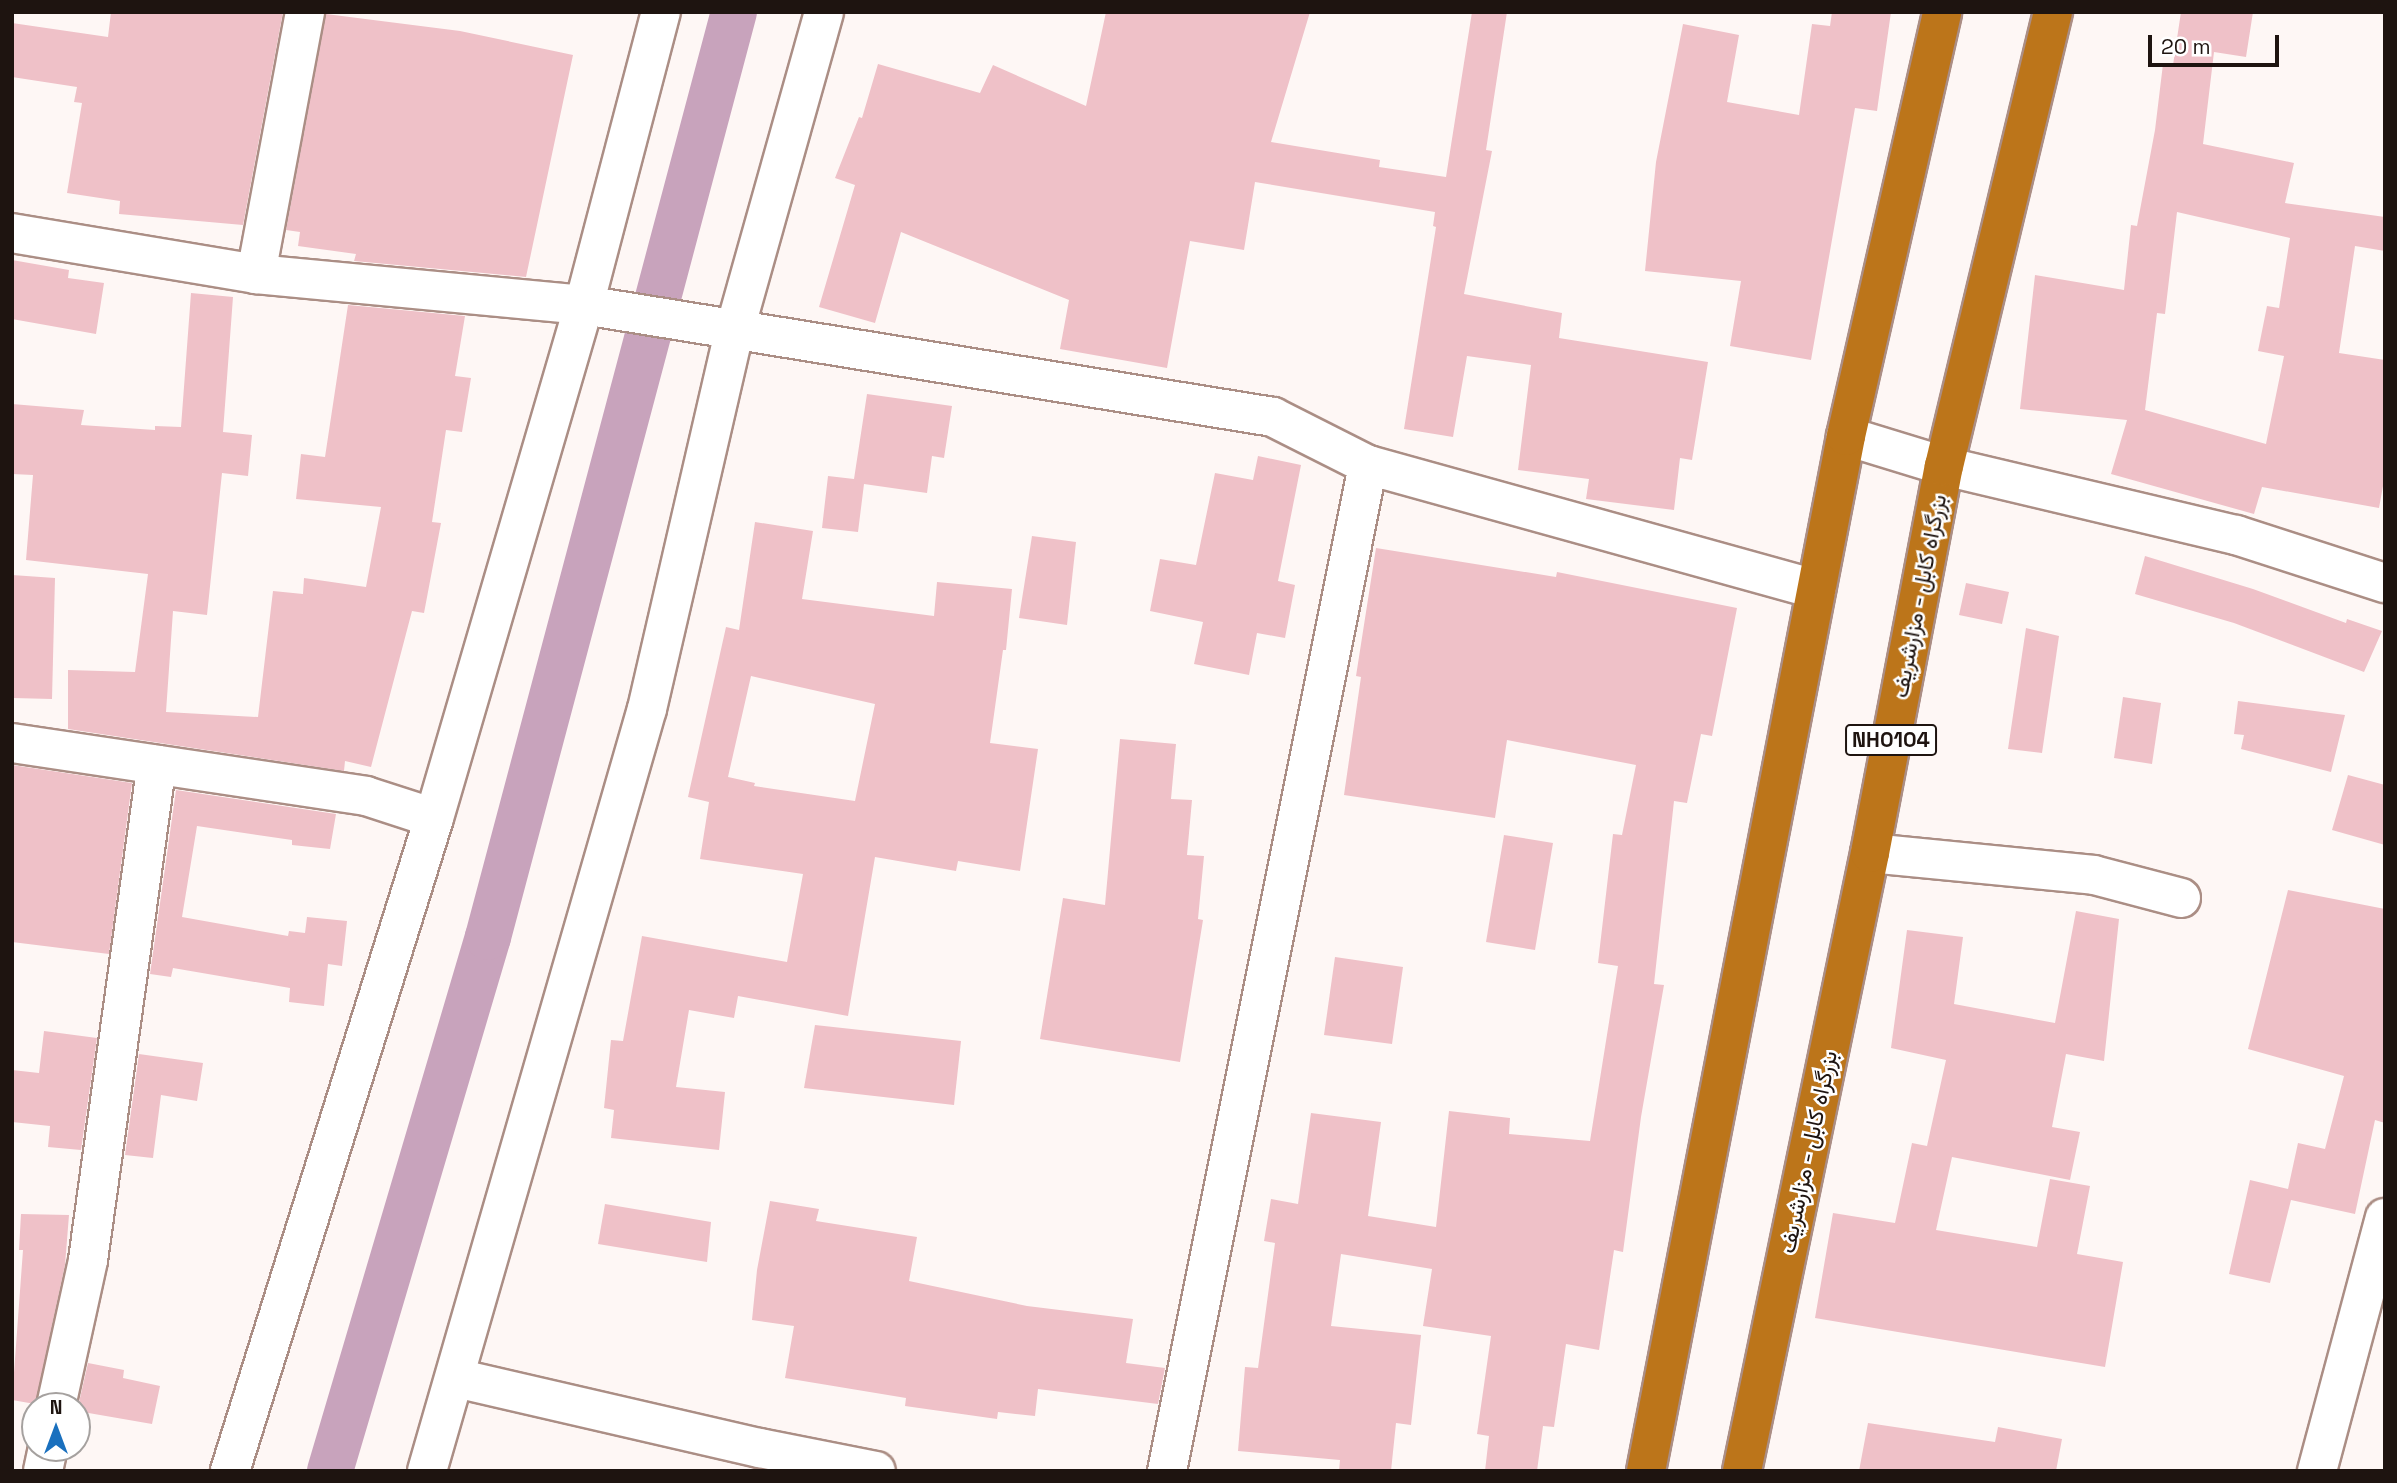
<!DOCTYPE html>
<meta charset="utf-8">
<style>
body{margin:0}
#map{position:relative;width:2397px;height:1483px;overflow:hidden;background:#fef7f5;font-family:"Space Grotesk",Vazirmatn,sans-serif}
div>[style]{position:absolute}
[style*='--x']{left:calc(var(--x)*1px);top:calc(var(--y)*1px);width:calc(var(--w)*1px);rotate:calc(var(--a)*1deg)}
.canal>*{height:46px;margin:-23px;padding:0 23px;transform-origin:23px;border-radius:23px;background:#c8a3bc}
.building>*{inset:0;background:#efc1c8}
.roads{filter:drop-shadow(2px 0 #ab8e85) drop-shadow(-2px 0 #ab8e85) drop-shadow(0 2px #ab8e85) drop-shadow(0 -2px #ab8e85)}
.minor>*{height:38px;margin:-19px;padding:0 19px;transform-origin:19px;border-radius:19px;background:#fff}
.highway>*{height:38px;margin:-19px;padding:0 19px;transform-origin:19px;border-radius:19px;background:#bc751a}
span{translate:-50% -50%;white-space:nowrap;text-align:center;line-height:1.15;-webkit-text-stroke:5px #fff;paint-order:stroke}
.shield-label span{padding:2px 5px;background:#fff;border:2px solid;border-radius:5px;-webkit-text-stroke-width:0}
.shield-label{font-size:21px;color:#1e1410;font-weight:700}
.street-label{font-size:23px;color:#1e1410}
.frame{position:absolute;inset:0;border:14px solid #1e1410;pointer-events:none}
.north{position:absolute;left:21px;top:1392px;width:70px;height:70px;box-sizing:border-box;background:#fff;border:2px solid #a5a19f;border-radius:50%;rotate:0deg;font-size:19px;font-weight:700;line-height:28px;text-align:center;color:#1e1410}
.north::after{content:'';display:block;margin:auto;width:24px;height:32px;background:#1a70be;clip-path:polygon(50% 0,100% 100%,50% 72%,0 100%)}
.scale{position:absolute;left:2148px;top:35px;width:131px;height:32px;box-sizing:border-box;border:4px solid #1e1410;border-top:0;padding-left:9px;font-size:21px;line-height:24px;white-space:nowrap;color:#1e1410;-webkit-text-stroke:5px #fff;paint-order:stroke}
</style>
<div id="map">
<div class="canal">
<i style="--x:330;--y:1471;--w:557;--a:-73.52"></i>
<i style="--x:488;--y:937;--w:957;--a:-75.11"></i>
</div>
<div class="building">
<i style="clip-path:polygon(111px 12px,283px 12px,243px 225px,119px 214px,120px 201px,67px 193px,82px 103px,74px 102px,77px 87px,12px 77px,12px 23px,108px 37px)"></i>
<i style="clip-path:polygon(1106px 12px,1310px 12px,1271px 142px,1380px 160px,1379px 167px,1446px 177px,1472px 12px,1507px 12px,1486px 150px,1492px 151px,1464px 294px,1562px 313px,1559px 338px,1708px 362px,1692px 460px,1680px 458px,1674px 510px,1586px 499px,1589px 479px,1518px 470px,1531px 365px,1467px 356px,1453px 437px,1404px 429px,1436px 227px,1433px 226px,1435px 212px,1255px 182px,1244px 250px,1190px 241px,1167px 368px,1060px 349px,1069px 300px,901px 232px,875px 323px,819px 307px,855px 185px,835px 178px,859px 117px,862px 118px,878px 64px,980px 93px,993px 65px,1086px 106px)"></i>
<i style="clip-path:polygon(1832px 12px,1891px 12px,1877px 111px,1855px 108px,1811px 360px,1730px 346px,1741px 281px,1645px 271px,1656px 162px,1683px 24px,1739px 35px,1727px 102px,1799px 115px,1812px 24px,1830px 26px)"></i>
<i style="clip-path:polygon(evenodd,2181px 12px,2253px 12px,2246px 57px,2214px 52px,2203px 144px,2294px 163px,2285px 203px,2385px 217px,2385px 251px,2355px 246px,2339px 353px,2385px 360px,2385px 475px,2379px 508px,2262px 487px,2254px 514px,2111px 474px,2127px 420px,2020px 409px,2035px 275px,2124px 290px,2131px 225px,2137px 226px,2155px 130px,2163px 64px,2173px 65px,2181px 12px,2177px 212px,2290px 238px,2279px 308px,2267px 306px,2258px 351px,2284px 356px,2266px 444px,2145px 410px,2157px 313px,2165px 314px,2177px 212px)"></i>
<i style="clip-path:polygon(326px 14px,460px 31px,573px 55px,526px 277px,354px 261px,356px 254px,298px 246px,300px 232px,286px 230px)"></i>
<i style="clip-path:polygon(12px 260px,69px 270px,68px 278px,104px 283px,96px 334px,12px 319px)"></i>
<i style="clip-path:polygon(191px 293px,233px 297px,223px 432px,252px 435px,248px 476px,222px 473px,207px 615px,173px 611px,166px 712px,258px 717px,273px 591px,303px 594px,304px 578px,366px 587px,381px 507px,296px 499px,301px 454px,325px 457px,348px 305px,465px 316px,455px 376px,471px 378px,462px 432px,446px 430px,432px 522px,441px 523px,424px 613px,412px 611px,371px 767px,345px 761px,344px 771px,68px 729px,68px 670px,135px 672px,148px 574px,26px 560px,33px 475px,12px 474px,12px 404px,84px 410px,81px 425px,155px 430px,155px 426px,181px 427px)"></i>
<i style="clip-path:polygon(867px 394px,952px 406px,944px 458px,932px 456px,927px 493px,864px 484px,858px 532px,822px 528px,828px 476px,854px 479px)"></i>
<i style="clip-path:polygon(1258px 456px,1301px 465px,1278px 581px,1295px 585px,1285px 638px,1257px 633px,1249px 675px,1194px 664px,1203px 622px,1150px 611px,1160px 559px,1196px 565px,1215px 473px,1253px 480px)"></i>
<i style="clip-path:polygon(evenodd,755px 522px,813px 531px,802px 599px,934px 616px,937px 582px,1012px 589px,1006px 650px,1003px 650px,990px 743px,1038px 749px,1020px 871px,958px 861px,956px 871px,875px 857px,848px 1016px,738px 996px,734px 1018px,689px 1010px,676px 1087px,725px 1092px,719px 1150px,611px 1138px,614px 1110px,604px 1108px,611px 1040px,623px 1041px,642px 936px,787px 962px,803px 874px,700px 859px,709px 802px,688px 797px,726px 627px,739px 630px,755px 522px,751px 676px,875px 704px,855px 801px,754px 786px,755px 783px,728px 777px,751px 676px)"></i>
<i style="clip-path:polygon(1032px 536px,1076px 542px,1067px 625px,1019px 618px)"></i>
<i style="clip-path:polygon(1376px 548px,1556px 577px,1557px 572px,1737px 608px,1712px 736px,1701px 734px,1687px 803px,1674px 801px,1654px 984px,1664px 985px,1641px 1117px,1623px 1252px,1614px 1250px,1599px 1350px,1566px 1344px,1554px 1427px,1543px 1426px,1537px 1471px,1485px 1471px,1489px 1436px,1477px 1434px,1491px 1336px,1423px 1326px,1432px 1269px,1341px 1254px,1331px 1326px,1421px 1335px,1411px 1425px,1396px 1423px,1391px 1471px,1339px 1471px,1340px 1460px,1238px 1451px,1245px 1367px,1258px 1368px,1275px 1243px,1264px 1241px,1271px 1199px,1298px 1204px,1311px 1113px,1381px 1122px,1368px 1216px,1436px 1227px,1449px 1111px,1510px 1118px,1509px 1134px,1590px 1141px,1618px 966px,1598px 963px,1613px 834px,1622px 835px,1636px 765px,1507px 740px,1495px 818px,1344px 795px,1361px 677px,1356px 676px)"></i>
<i style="clip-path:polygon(2145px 556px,2253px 589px,2346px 623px,2347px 619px,2382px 631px,2364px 672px,2234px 623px,2135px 594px)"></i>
<i style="clip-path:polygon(12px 575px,55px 578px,52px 699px,13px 698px)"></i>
<i style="clip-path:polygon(1966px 583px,2009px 592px,2002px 624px,1959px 615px)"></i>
<i style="clip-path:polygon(2026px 628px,2059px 636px,2042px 753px,2008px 749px)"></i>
<i style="clip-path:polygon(2123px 697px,2161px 703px,2152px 764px,2114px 758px)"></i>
<i style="clip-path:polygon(2238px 701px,2345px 715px,2331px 772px,2241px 749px,2244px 735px,2234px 734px)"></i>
<i style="clip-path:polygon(1120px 739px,1176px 744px,1171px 799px,1192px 800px,1187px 855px,1204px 856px,1198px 919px,1203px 920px,1180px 1062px,1040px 1039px,1063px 898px,1105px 905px)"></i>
<i style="clip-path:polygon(12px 765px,132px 783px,109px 954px,12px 942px)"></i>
<i style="clip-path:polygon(2348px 775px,2385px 785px,2385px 845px,2332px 830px)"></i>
<i style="clip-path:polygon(176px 790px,336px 814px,330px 849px,292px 845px,292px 840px,197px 826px,182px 917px,288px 936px,289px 931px,305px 933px,307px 917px,347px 921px,342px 966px,328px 964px,324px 1006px,289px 1002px,290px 988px,173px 968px,171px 977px,150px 974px)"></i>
<i style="clip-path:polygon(1504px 835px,1553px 843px,1535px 950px,1486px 942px)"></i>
<i style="clip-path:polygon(2288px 890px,2385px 909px,2385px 1123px,2375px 1120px,2355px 1214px,2291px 1200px,2270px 1283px,2229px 1274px,2250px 1180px,2288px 1189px,2298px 1143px,2325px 1149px,2344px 1076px,2248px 1049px)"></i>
<i style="clip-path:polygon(2076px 911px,2119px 919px,2104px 1061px,2066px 1054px,2052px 1127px,2080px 1132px,2070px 1180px,1952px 1157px,1936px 1230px,2037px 1247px,2050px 1179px,2090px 1186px,2077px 1254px,2123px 1262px,2105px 1367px,1815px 1318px,1833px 1213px,1895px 1223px,1912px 1143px,1927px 1146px,1946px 1060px,1891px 1048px,1907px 930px,1963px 937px,1954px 1004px,2055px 1023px)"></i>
<i style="clip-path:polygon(1335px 957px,1403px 967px,1392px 1044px,1324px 1035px)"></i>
<i style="clip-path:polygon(815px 1025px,961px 1041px,954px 1105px,804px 1088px)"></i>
<i style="clip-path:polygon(44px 1031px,97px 1038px,81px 1150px,48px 1147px,50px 1126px,12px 1122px,12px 1070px,39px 1073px)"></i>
<i style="clip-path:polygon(139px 1054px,203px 1063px,197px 1101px,161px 1095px,153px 1158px,125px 1155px)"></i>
<i style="clip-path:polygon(770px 1201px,819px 1209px,816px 1221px,917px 1237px,909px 1281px,1027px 1306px,1133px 1319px,1126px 1363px,1165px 1368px,1158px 1404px,1038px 1389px,1035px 1416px,998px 1412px,997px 1419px,905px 1406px,906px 1398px,785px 1378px,794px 1326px,752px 1320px,757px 1270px)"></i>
<i style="clip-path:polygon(605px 1204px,711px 1222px,707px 1262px,598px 1244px)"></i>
<i style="clip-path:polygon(21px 1214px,69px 1215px,65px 1265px,35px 1404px,12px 1400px,23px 1250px,19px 1250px)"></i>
<i style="clip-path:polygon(88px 1363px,124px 1370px,123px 1378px,160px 1386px,152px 1424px,77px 1411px)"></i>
<i style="clip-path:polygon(1868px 1423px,1995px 1442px,1998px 1427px,2062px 1439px,2056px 1471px,1859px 1471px)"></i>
</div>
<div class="roads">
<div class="minor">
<i style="--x:12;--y:233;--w:247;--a:9.5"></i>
<i style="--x:256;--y:274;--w:329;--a:5.4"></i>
<i style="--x:584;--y:305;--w:698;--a:9.23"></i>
<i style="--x:1273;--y:417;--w:106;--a:26.8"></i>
<i style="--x:1368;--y:465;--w:465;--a:15.5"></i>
<i style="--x:256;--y:274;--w:267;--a:-79.4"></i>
<i style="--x:1846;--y:436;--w:102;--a:17"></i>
<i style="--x:1944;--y:466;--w:300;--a:13.3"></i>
<i style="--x:2236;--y:535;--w:157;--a:17.9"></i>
<i style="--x:12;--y:743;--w:358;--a:8.5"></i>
<i style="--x:366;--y:796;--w:71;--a:17.9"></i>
<i style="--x:1870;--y:853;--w:225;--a:5.6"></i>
<i style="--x:2094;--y:875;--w:90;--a:14.8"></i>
<i style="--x:456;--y:1378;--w:312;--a:13"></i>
<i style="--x:760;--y:1448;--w:118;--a:11.2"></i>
<i style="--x:56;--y:1406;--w:149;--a:-77.6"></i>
<i style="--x:88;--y:1260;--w:500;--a:-82.1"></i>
<i style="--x:43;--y:1471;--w:24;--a:-78"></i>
<i style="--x:230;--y:1471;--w:684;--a:-72.65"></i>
<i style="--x:434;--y:818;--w:534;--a:-73.7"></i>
<i style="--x:584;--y:305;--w:303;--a:-75.3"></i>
<i style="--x:427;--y:1471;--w:793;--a:-73.9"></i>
<i style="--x:647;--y:709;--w:390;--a:-77"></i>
<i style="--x:735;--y:329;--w:329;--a:-74.3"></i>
<i style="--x:1167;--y:1471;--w:1026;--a:-78.7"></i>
<i style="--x:2317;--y:1471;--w:262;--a:-75"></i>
</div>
<div class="highway">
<i style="--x:1646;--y:1471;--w:1054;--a:-79.06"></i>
<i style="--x:1846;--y:436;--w:435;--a:-77.2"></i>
<i style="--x:1742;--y:1471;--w:631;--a:-78.3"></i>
<i style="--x:1870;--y:853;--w:394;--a:-79.2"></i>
<i style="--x:1944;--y:466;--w:467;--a:-76.5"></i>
</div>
</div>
<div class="shield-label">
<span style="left:1891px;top:740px">NH0104</span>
</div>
<div class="street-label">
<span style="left:1919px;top:596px;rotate:-79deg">بزرگراه کابل - مزارشریف</span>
<span style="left:1808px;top:1152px;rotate:-78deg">بزرگراه کابل - مزارشریف</span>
</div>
<div class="frame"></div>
<div class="north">N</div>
<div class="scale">20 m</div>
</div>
